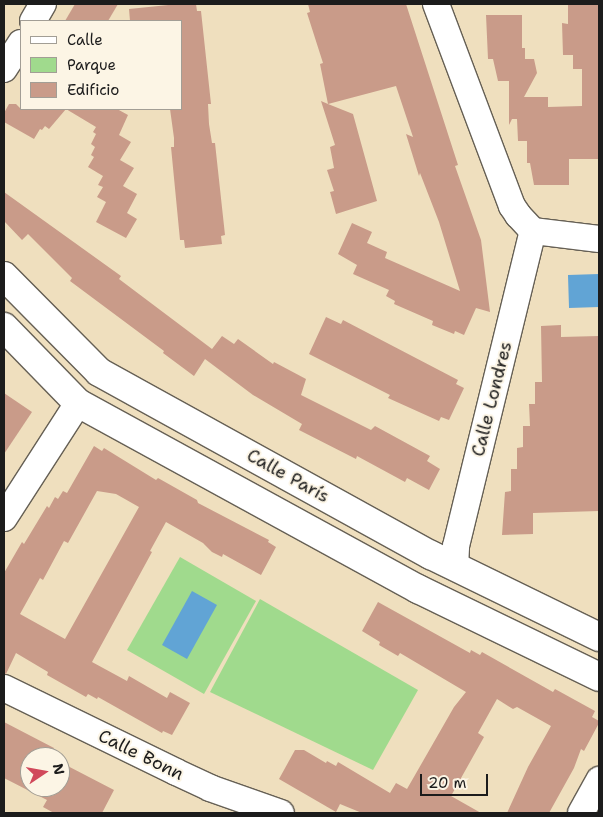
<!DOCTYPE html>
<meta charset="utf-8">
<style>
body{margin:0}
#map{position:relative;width:603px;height:817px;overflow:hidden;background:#efdfbe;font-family:"Shantell Sans",sans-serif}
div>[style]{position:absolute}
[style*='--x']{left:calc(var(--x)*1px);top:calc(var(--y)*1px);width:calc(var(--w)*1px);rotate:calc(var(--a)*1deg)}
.green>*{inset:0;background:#a0da8d}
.water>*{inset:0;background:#61a4d5}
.building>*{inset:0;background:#c99b89}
.roads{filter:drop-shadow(1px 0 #666055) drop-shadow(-1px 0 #666055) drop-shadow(0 1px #666055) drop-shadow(0 -1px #666055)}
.minor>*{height:26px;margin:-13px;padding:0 13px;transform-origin:13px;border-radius:13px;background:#fff}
.major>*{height:28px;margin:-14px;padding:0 14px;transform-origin:14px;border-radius:14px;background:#fff}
span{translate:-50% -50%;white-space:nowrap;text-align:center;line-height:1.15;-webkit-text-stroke:4px #fcf5e5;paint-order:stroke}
.street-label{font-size:18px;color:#1c1c1c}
.frame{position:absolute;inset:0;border:5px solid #1c1c1c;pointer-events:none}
.legend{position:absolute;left:20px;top:20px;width:162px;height:90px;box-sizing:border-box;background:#fcf5e5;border:1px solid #a29e95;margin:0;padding:6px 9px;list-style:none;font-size:15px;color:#1c1c1c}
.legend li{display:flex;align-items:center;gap:10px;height:25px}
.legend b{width:25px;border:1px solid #a29e95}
.north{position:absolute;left:20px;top:747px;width:50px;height:50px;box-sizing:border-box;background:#fcf5e5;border:1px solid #a29e95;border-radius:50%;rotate:78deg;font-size:14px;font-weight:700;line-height:20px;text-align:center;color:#1c1c1c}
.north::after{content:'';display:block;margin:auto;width:18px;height:22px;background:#d1495b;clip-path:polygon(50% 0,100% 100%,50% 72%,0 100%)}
.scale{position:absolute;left:420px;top:774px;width:68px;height:22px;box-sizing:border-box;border:2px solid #1c1c1c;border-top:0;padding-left:6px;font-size:15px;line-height:18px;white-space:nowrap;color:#1c1c1c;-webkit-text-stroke:4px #fcf5e5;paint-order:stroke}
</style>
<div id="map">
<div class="green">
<i style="clip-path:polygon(180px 557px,256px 601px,204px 694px,127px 650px)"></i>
<i style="clip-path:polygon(260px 599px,418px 690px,373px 770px,210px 692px)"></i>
</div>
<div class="water">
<i style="clip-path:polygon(599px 274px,599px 307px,569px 308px,568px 275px)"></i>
<i style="clip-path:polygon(192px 591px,217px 605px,187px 659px,162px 645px)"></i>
</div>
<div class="building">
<i style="clip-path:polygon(75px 4px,118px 4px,108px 21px,65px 21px)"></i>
<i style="clip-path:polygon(178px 4px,196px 4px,197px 11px,201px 11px,211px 104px,208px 104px,209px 124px,212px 143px,215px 143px,225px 235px,221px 236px,222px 244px,185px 248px,184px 240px,180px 240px,171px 147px,174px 147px,174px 138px,170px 109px,181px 109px,181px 21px,130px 21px,129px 9px)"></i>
<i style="clip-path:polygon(308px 4px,406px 4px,458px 165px,455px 166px,481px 240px,490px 312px,476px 308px,464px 335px,455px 331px,454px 334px,432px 325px,433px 321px,394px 304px,395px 301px,386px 296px,389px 290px,353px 274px,357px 265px,338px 254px,352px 223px,372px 232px,367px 243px,387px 252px,385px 258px,460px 291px,439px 222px,420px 173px,419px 176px,406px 134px,413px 137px,396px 86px,328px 104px,353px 114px,377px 201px,336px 214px,330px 192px,334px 191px,327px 170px,334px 168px,330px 147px,335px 145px,321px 101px,328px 104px,320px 64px,323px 63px,307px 13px,310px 12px)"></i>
<i style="clip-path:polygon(568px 4px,599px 4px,599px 159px,569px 159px,569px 185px,534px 185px,530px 163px,527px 163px,527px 141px,518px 141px,517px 119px,512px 119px,509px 125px,509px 81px,498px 81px,493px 59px,488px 59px,486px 15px,522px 15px,522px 48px,525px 48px,525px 59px,534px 59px,537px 73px,524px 97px,548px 97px,548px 107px,582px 106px,582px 69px,573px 69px,573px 55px,563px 55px,562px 23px,568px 24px)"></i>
<i style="clip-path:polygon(9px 104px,16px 104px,21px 109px,117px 109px,128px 115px,119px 135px,131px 142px,120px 160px,134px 168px,123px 186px,137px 194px,127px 213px,137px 219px,126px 238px,96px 222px,106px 202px,97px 197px,103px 187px,98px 185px,103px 176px,88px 167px,94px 157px,91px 155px,95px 147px,91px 144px,96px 134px,93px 132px,96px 127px,66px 109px,49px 129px,45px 126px,42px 130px,40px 129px,34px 139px,4px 122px,4px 113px)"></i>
<i style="clip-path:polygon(4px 192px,121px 276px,119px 279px,212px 349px,222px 336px,234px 344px,238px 339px,273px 364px,274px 362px,306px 379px,301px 395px,371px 430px,375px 426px,430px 456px,427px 461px,440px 469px,429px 490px,407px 478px,405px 482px,357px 456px,356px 459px,299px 430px,302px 424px,253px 395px,205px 359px,194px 376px,163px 353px,164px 351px,70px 281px,72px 278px,28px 234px,22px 240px,4px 221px)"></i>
<i style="clip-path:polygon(326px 317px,341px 324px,343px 320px,458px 380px,456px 384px,464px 388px,449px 420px,441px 417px,439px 421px,388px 398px,390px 395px,309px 354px)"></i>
<i style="clip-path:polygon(561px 325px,561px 337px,599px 336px,599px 511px,533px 513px,533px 534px,502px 535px,505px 492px,511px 491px,511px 469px,517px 469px,517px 448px,523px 447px,523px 426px,530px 426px,529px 404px,535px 404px,535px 382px,542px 382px,541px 326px)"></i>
<i style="clip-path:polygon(4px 393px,32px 412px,4px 454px)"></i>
<i style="clip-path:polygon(evenodd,94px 446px,102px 451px,104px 448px,156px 480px,158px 478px,197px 500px,198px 503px,269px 540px,268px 542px,276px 547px,261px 575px,223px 554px,222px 557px,212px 552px,203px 543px,166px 522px,150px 551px,152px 552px,92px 662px,127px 681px,129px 676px,167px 698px,170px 692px,190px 703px,172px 735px,163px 731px,162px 733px,98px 697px,97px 699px,88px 694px,86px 697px,47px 675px,48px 672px,16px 653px,6px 674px,4px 673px,4px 573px,22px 542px,24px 544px,47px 506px,49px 508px,55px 497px,58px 499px,63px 491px,67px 493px,94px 446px,97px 491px,116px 494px,139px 507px,65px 639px,20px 614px,40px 578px,43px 580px,64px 541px,68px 543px,97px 491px)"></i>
<i style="clip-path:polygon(378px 602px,470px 653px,471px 650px,480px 655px,482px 652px,553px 692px,555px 689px,595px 711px,592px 717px,599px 721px,599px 723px,584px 751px,581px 749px,574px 768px,549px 813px,507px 813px,528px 767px,551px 726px,517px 707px,513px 709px,497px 699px,478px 733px,484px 737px,451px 796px,481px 813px,362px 813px,340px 804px,336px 812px,279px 779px,295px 750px,304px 750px,326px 763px,327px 761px,336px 766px,338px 762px,390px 793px,396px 783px,407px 789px,454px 707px,466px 692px,400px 653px,398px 656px,379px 645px,380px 642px,362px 631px)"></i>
<i style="clip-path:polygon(4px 722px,54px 748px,50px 757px,30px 757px,30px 787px,60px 787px,60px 762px,114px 790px,102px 813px,54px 813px,43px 807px,47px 800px,4px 778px)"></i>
</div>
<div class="roads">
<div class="minor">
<i style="--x:436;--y:4;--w:216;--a:69.4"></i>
<i style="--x:512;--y:206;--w:11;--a:56"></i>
<i style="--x:518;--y:215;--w:22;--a:47"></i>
<i style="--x:533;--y:231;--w:66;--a:6.9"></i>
<i style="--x:33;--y:21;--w:20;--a:-60"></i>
<i style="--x:4;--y:69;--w:31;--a:-57"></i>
<i style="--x:4;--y:518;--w:137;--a:-57.2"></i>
<i style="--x:455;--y:567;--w:21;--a:-87"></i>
<i style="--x:456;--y:546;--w:324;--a:-76.3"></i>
<i style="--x:4;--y:688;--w:191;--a:26"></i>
<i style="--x:176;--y:772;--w:38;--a:25"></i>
<i style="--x:210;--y:788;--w:75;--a:19.4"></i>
<i style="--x:581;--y:813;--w:38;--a:-61"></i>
</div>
<div class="major">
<i style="--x:4;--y:276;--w:135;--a:45.3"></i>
<i style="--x:99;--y:372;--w:379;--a:28.9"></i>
<i style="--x:431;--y:555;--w:187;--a:26"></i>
<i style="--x:4;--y:327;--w:106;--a:45.8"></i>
<i style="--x:78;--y:403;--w:388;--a:28.7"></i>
<i style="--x:418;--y:589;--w:201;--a:25.9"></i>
</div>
</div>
<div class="street-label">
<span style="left:492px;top:399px;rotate:-76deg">Calle Londres</span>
<span style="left:288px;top:476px;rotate:29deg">Calle París</span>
<span style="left:141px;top:755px;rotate:26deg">Calle Bonn</span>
</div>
<div class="frame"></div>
<ul class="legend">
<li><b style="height:6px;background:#fff"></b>Calle</li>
<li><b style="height:14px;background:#a0da8d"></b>Parque</li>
<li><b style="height:14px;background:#c99b89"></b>Edificio</li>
</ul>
<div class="north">N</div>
<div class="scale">20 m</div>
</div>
